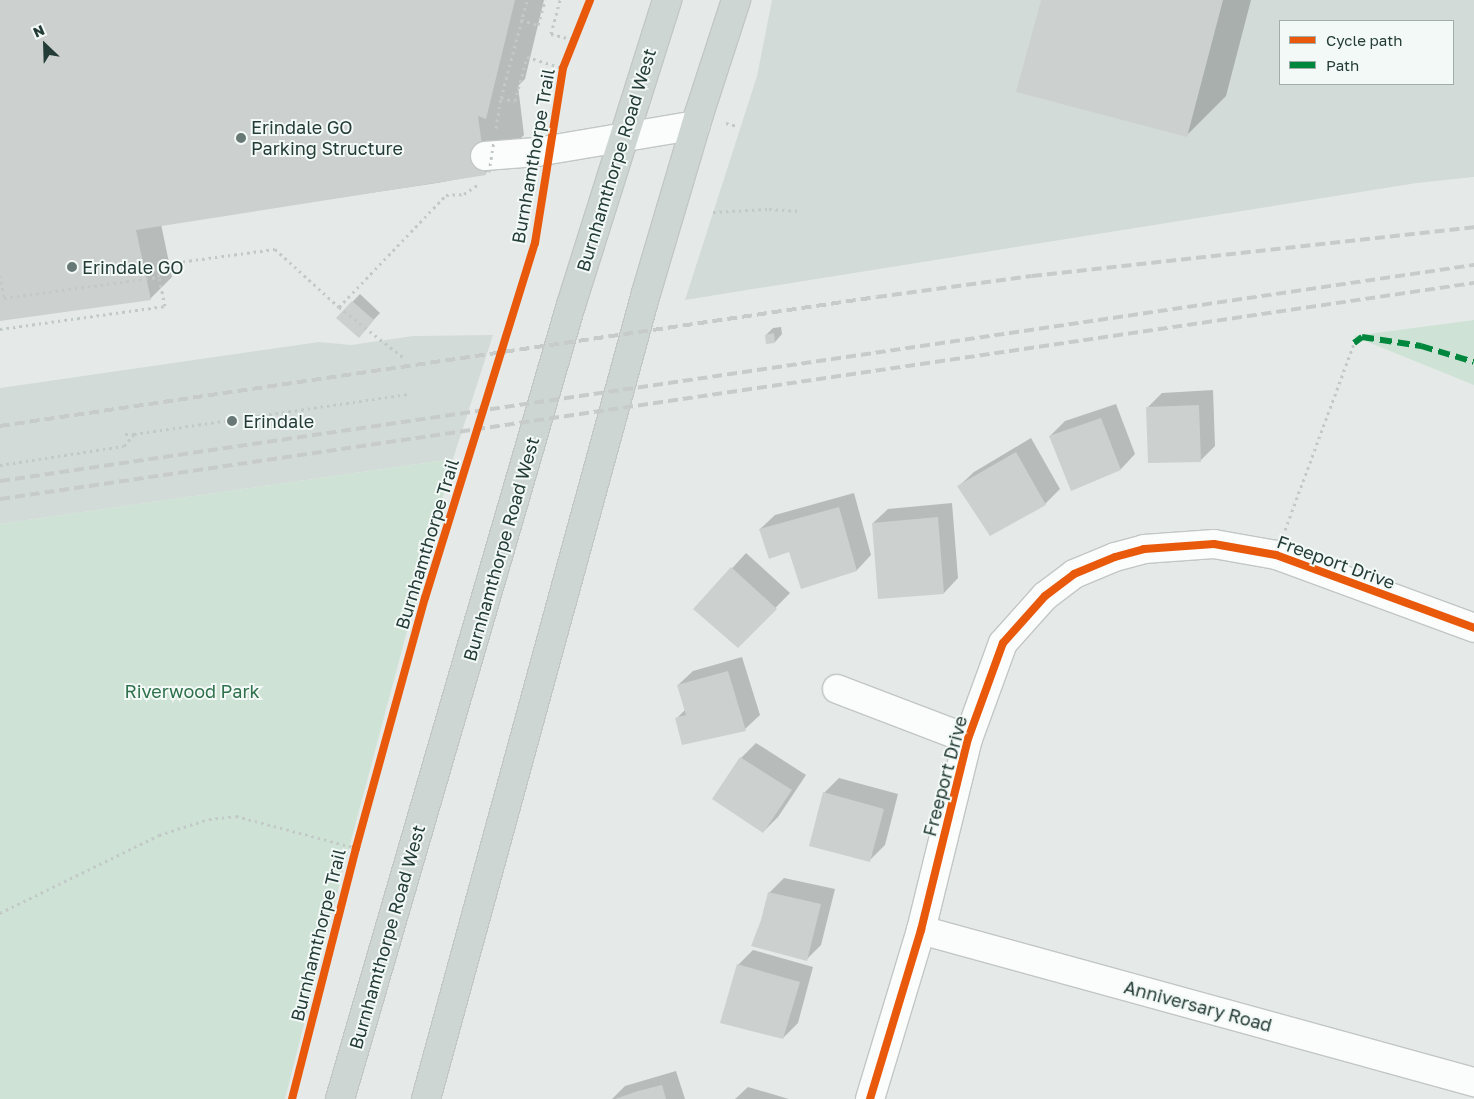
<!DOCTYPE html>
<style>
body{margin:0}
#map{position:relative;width:1474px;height:1099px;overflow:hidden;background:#e5eae8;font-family:"Golos Text",sans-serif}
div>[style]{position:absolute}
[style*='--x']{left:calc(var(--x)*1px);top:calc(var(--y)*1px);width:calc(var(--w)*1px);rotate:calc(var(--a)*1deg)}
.built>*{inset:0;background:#d3dbd8}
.green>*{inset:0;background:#cfe2d6}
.shadow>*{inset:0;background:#0003}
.building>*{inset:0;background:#ccd1cf}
.path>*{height:3px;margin-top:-1.5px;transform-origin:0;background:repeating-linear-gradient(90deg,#c2cac7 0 2.5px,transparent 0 6.5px)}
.roads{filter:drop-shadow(1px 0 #c2c7c5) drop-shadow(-1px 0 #c2c7c5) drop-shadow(0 1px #c2c7c5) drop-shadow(0 -1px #c2c7c5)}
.minor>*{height:28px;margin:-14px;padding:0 14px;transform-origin:14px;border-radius:14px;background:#fbfcfc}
.major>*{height:28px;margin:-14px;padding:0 14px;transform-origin:14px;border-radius:14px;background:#ced6d4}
.rail>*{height:4px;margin-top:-2px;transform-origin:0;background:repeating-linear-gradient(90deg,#c7cbca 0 10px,transparent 0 15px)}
.path-bridge>*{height:3px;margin-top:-1.5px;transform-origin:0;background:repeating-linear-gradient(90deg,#c2cac7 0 2.5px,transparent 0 6.5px)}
.quiet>*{height:6px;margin-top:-3px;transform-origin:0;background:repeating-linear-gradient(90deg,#00873e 0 12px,transparent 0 18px)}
.cycleway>*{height:8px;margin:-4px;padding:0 4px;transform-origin:4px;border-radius:4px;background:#e8590c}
.dots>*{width:14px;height:14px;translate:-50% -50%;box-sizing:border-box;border:2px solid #f3f9f6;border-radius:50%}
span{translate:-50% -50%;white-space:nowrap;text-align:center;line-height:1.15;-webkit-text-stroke:4px #f3f9f6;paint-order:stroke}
.poi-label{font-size:18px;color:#243c37}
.left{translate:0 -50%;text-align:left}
.street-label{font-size:18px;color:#243c37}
.park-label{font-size:18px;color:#30714d}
.legend{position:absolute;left:1279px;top:20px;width:175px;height:65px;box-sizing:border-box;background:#f3f9f6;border:1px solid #a0adaa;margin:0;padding:6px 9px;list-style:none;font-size:15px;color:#243c37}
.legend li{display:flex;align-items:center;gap:10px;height:25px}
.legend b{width:25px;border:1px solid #a0adaa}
.north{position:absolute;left:20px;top:20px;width:50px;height:50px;-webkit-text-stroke:4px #f3f9f6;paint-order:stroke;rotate:336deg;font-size:14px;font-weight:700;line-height:20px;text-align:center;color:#243c37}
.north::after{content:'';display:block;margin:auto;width:18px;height:22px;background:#243c37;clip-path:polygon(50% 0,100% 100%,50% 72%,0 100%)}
</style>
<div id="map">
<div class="built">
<i style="clip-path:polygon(evenodd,772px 0,1474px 0,1474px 177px,1417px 183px,685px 300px,757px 76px,772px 0,1280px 21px,1453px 21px,1453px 84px,1280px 84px,1280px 21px)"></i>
<i style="clip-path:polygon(493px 335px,453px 459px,0 524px,0 388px,319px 342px,351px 345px,413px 336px)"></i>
</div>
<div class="green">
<i style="clip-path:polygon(1474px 320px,1474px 385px,1353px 336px)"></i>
<i style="clip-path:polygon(453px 459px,344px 867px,285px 1099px,0 1099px,0 524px)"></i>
</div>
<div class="shadow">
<i style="clip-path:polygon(0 0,544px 0,525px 79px,518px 86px,524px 135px,485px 174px,437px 183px,161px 224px,172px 277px,150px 299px,0 320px)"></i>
<i style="clip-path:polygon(1042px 0,1251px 0,1226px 96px,1187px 135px)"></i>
<i style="clip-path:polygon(360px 294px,380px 313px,365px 329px,338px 317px)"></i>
<i style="clip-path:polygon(781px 327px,782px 334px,775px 342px,766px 335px,773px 328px)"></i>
<i style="clip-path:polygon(1213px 390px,1215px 446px,1200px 461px,1147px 408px,1162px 393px)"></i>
<i style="clip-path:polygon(1116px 404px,1135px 454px,1121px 469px,1050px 436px,1065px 421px)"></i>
<i style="clip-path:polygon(1031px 438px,1060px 489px,1045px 504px,959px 486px,974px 472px)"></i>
<i style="clip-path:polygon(854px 493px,871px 555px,857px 570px,802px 587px,790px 551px,760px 529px,775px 515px)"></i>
<i style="clip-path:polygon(952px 503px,958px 578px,944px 593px,873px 523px,888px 509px)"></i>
<i style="clip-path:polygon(746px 553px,790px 593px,738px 646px,695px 609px)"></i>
<i style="clip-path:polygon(742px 657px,760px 715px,745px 729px,677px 718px,685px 710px,678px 685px,693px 671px)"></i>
<i style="clip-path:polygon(756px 743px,806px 775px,778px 817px,763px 832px,741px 758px)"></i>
<i style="clip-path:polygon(839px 778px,898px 794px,885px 845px,870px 860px,824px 793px)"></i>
<i style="clip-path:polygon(784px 878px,835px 889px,821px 945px,806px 960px,762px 921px,769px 893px)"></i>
<i style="clip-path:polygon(753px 950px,813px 967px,798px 1023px,783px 1038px,738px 965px)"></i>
<i style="clip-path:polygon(676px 1071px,685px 1099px,612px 1099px,625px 1086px)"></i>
<i style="clip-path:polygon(748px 1087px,789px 1099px,735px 1099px)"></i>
</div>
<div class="building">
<i style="clip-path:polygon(0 0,515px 0,486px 119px,478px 116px,486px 175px,136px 230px,151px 300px,0 321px)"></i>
<i style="clip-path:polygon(1041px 0,1223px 0,1187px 137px,1016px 92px)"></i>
<i style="clip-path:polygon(352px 301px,374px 320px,359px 338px,336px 318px)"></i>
<i style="clip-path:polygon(774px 333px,775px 343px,766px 344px,765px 335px)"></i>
<i style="clip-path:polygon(1199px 405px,1201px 462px,1148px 463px,1146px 407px)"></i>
<i style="clip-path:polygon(1101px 418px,1121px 470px,1071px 491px,1049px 436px)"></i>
<i style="clip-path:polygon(1016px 452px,1046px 505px,990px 536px,957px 486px)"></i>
<i style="clip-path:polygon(839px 507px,857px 571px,801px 589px,789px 552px,769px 559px,759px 529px)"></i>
<i style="clip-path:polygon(938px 517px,944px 594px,878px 599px,872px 523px)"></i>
<i style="clip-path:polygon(731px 567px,777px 609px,738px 648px,693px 609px)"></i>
<i style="clip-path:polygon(728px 671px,746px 731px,682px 745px,675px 718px,686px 715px,677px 685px)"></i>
<i style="clip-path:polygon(740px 757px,792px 790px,763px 833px,712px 799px)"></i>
<i style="clip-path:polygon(823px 792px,884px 809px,870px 862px,809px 846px)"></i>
<i style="clip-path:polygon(768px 892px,821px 904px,807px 961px,751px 946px,761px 920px)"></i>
<i style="clip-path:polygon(737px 964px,800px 982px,783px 1039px,720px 1023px)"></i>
<i style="clip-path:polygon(662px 1085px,666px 1099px,615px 1099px,638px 1091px)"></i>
</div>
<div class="path">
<i style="--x:560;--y:0;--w:35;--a:105"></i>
<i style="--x:551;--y:34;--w:23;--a:13"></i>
<i style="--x:521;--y:20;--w:18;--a:16"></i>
<i style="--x:538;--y:25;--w:26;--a:-74"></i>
<i style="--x:501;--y:98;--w:14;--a:12"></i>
<i style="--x:515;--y:101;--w:46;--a:-74.7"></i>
<i style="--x:527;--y:57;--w:38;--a:17"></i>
<i style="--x:726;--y:123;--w:11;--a:15"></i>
<i style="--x:496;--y:128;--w:30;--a:-81"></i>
<i style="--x:501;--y:98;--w:101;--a:-75.1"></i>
<i style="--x:713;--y:212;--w:56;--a:-3.1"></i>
<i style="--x:769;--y:209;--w:30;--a:4"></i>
<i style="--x:0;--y:275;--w:23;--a:80"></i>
<i style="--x:4;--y:298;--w:156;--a:-7.7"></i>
<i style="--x:159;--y:277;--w:12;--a:-99"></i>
<i style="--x:157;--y:265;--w:119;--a:-7.7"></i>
<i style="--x:275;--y:249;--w:86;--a:42.2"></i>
<i style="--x:339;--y:307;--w:155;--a:-46.3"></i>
<i style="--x:446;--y:195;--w:18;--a:-3"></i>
<i style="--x:464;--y:194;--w:18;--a:-34"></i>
<i style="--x:339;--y:307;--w:83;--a:38.1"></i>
<i style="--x:0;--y:329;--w:167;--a:-7.9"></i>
<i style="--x:165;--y:306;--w:30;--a:-102"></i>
<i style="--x:125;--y:434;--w:9;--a:0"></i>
<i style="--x:0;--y:465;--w:125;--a:-8.7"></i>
<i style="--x:124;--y:446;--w:16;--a:-50"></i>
<i style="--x:134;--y:434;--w:278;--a:-8.3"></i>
<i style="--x:1285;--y:530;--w:199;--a:-69.7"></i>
<i style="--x:0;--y:913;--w:177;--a:-26.1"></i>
<i style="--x:159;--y:835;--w:52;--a:-17.7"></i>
<i style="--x:209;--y:819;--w:27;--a:-6"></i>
<i style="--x:236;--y:816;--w:124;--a:14.9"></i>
</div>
<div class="roads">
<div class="minor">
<i style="--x:485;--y:156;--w:52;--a:-4.4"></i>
<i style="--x:537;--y:152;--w:161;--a:-9.6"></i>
<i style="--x:837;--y:689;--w:140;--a:20.9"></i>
<i style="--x:921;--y:930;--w:574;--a:15.37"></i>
<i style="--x:870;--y:1099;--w:177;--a:-73.2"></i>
<i style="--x:921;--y:930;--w:197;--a:-76.2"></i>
<i style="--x:968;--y:739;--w:102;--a:-70"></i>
<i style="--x:1003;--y:643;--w:63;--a:-48.2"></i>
<i style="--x:1045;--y:596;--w:36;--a:-37"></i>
<i style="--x:1074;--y:574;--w:44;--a:-22.5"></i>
<i style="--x:1115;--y:557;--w:30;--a:-15"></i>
<i style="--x:1144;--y:549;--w:70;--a:-4.1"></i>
<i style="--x:1214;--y:544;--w:63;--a:10.1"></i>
<i style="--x:1276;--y:555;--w:211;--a:20.2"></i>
</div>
<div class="major">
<i style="--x:340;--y:1099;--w:827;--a:-73.78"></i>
<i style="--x:571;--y:305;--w:320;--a:-72.5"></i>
<i style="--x:426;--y:1099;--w:835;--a:-74.73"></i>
<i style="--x:646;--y:293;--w:187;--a:-73.5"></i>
<i style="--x:699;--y:114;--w:120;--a:-72"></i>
</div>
</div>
<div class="rail">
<i style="--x:0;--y:426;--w:886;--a:-8.37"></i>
<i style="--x:877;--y:297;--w:156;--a:-7.7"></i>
<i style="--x:1032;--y:276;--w:445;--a:-6.3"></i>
<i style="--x:0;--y:481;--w:1490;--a:-8.34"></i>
<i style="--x:0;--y:499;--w:1490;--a:-8.34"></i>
</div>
<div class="path-bridge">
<i style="--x:489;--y:172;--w:33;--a:-81"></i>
</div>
<div class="quiet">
<i style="--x:1354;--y:343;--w:10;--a:-37"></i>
<i style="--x:1362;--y:337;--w:60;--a:8.7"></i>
<i style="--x:1421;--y:346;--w:55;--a:16.8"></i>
</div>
<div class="cycleway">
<i style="--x:292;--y:1099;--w:259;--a:-75.7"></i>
<i style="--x:356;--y:848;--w:259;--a:-74.6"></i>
<i style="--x:425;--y:598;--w:372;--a:-72.8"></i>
<i style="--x:535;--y:243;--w:177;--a:-80.9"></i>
<i style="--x:563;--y:68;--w:73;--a:-68.3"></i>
<i style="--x:870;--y:1099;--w:177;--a:-73.2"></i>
<i style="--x:921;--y:930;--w:197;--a:-76.2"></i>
<i style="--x:968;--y:739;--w:102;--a:-70"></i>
<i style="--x:1003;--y:643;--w:63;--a:-48.2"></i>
<i style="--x:1045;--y:596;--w:36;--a:-37"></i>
<i style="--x:1074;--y:574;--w:44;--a:-22.5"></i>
<i style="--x:1115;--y:557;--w:30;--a:-15"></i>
<i style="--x:1144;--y:549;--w:70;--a:-4.1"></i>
<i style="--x:1214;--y:544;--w:63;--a:10.1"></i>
<i style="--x:1276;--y:555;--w:211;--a:20.2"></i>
</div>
<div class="dots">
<i style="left:241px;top:138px;background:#687975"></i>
<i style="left:72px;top:267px;background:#687975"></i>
<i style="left:232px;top:421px;background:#687975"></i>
</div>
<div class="poi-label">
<span class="left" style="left:251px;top:138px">Erindale GO<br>Parking Structure</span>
<span class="left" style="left:82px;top:267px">Erindale GO</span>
<span class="left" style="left:243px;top:421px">Erindale</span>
</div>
<div class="street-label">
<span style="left:533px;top:156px;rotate:-80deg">Burnhamthorpe Trail</span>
<span style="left:616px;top:160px;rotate:-73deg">Burnhamthorpe Road West</span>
<span style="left:427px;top:544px;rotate:-73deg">Burnhamthorpe Trail</span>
<span style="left:501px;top:549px;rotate:-74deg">Burnhamthorpe Road West</span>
<span style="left:1336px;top:562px;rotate:20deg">Freeport Drive</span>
<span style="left:945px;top:776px;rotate:-75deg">Freeport Drive</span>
<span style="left:318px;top:935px;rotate:-76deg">Burnhamthorpe Trail</span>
<span style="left:387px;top:937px;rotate:-74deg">Burnhamthorpe Road West</span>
<span style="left:1198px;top:1006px;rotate:15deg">Anniversary Road</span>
</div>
<div class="park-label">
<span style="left:192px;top:691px">Riverwood Park</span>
</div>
<ul class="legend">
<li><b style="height:6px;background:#e8590c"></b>Cycle path</li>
<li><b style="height:6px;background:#00873e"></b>Path</li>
</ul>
<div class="north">N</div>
</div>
